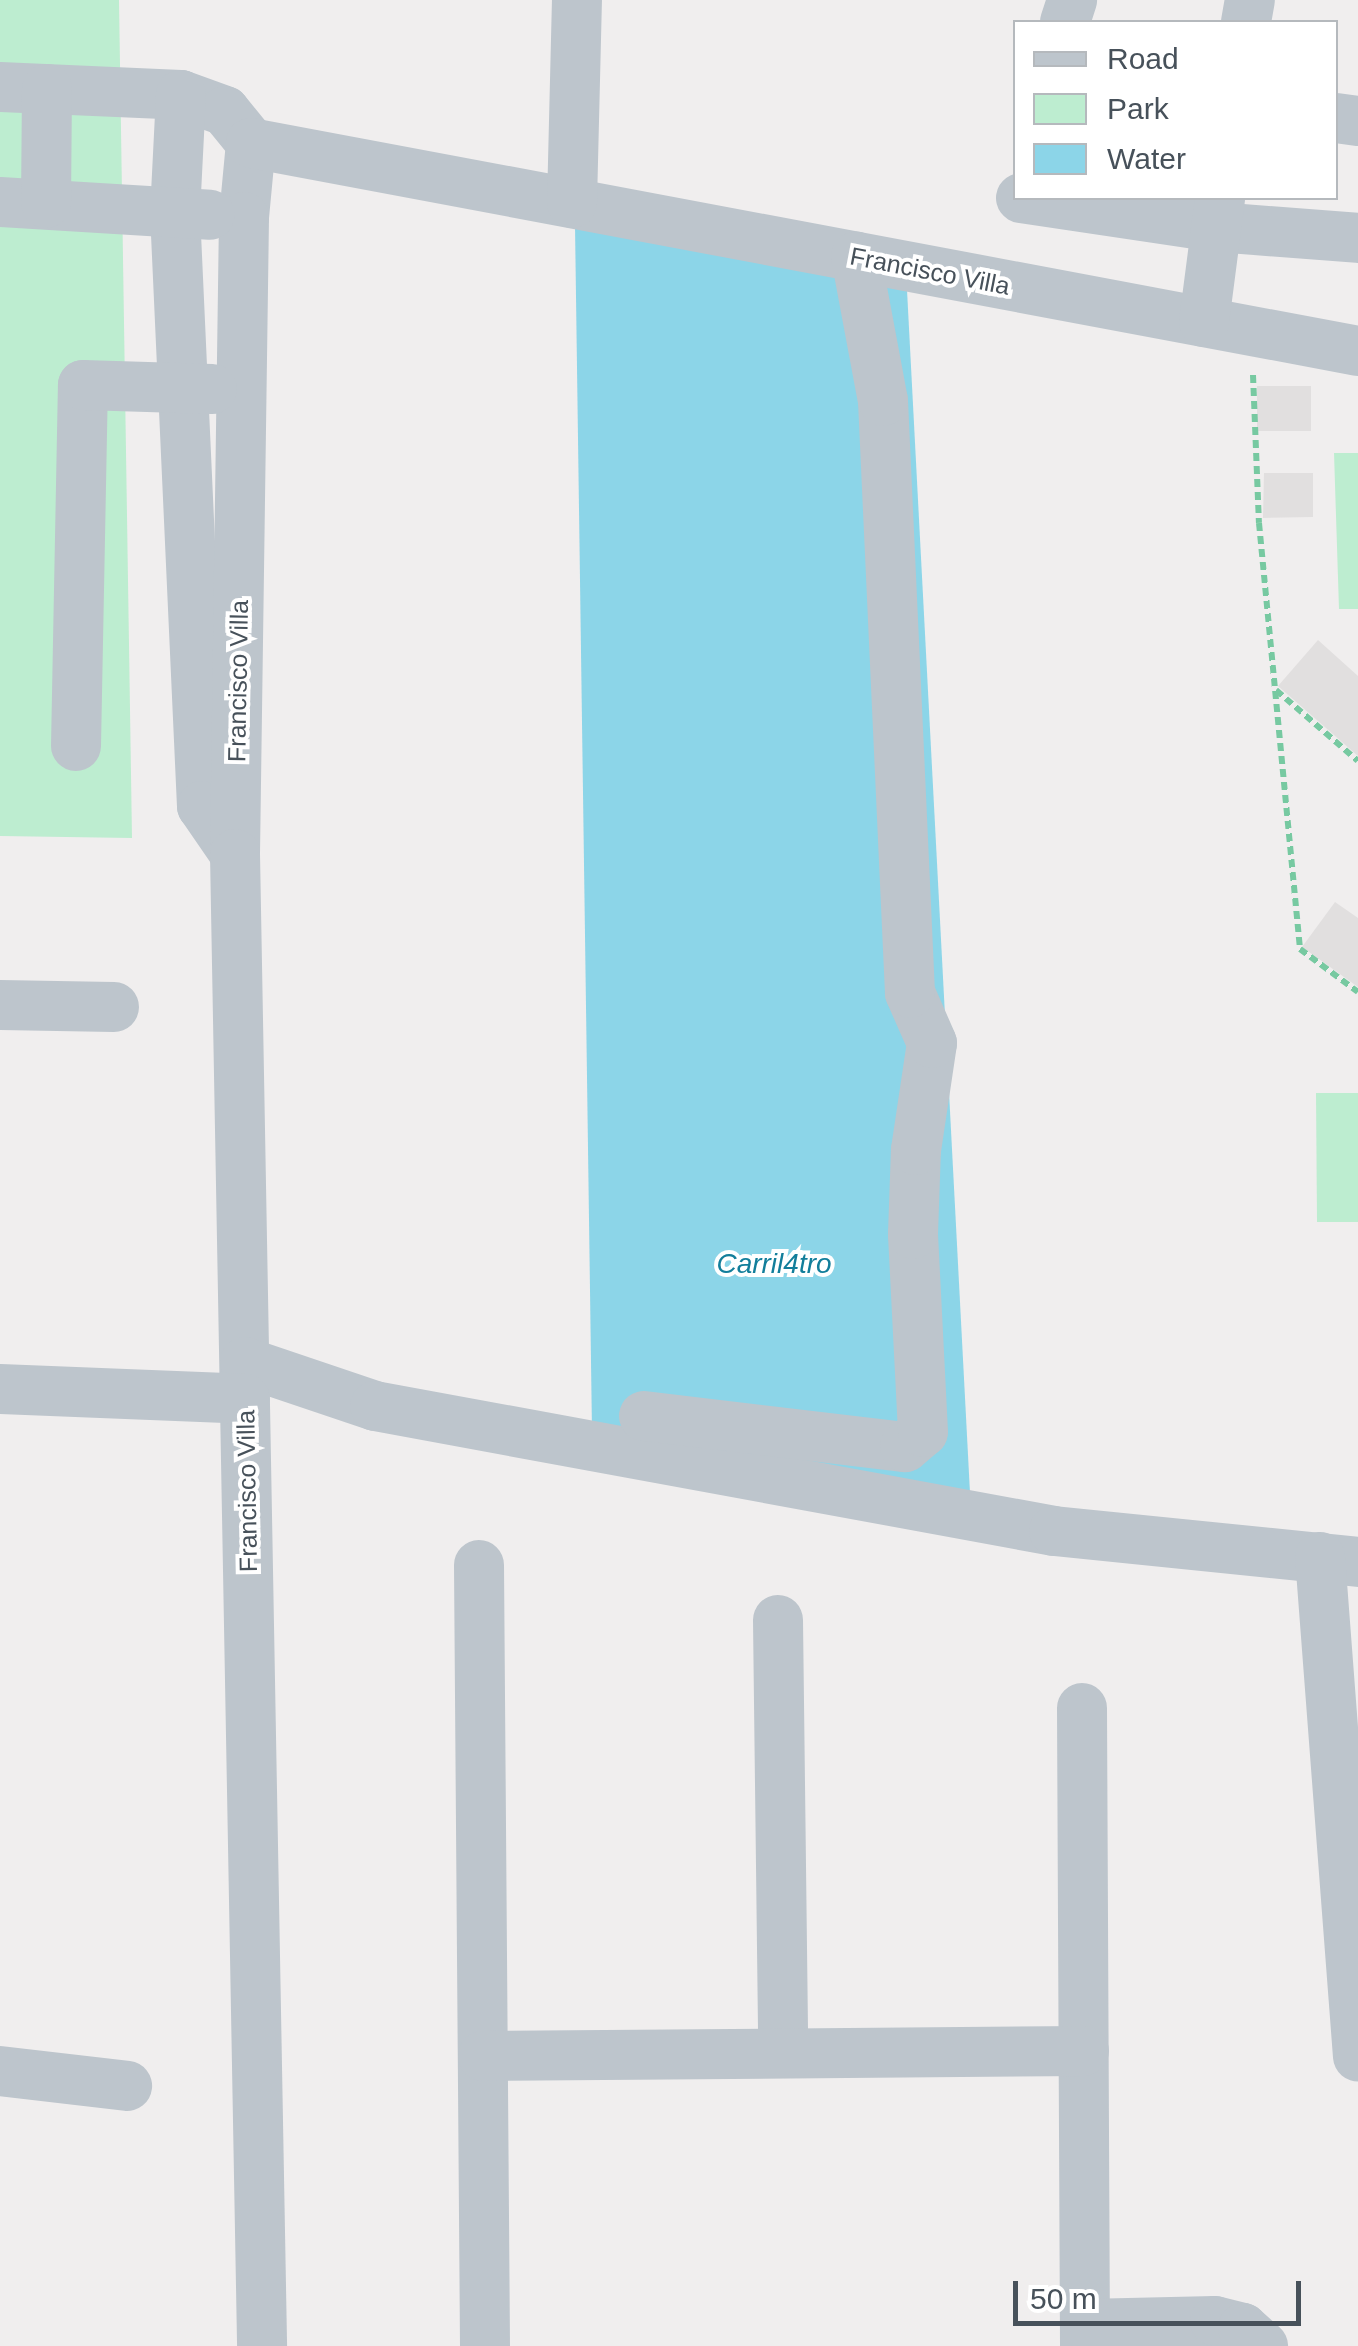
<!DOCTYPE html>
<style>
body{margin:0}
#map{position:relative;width:1358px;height:2346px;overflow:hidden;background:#f0eeee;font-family:Helvetica,sans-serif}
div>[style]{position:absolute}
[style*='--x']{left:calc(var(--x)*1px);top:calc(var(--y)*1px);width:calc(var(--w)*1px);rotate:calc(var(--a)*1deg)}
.education>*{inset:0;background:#e1dfdf}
.green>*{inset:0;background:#bdedd0}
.water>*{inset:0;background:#8cd5e8}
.path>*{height:6px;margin-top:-3px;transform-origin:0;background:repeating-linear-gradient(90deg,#77c9a1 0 8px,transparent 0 13px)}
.minor>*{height:50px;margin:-25px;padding:0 25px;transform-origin:25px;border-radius:25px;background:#bdc5cc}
span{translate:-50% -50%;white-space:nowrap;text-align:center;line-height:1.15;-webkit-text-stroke:8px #fff;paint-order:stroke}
.street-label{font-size:25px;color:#47515a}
.water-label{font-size:28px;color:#127e9b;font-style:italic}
.legend{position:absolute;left:1013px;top:20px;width:325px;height:180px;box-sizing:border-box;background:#fff;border:2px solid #b5b9bd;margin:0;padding:12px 18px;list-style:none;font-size:30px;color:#47515a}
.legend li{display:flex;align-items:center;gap:20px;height:50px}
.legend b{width:50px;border:2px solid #b5b9bd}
.scale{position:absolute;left:1013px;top:2281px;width:288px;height:45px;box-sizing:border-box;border:5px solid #47515a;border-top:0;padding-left:12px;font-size:30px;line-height:35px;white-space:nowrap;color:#47515a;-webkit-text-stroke:8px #fff;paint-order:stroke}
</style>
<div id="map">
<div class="education">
<i style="clip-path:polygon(1257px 386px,1311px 386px,1311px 431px,1257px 431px)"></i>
<i style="clip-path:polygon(1264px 473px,1313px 473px,1313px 517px,1263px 518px)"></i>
<i style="clip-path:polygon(1318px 640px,1358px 676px,1358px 756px,1278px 686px)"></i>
<i style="clip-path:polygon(1335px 902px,1358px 918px,1358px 987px,1302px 947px)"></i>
</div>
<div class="green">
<i style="clip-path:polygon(0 0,119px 0,132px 838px,0 836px)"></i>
<i style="clip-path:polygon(1334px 453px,1358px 453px,1358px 609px,1339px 609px)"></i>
<i style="clip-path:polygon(1316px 1093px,1358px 1093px,1358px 1222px,1317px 1222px)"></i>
</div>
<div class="water">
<i style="clip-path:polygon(575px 225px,907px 290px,970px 1493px,592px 1432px)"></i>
</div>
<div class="path">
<i style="--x:1253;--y:375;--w:148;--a:87.7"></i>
<i style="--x:1259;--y:523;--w:428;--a:84.5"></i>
<i style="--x:1300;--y:949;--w:72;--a:36.6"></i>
<i style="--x:1276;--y:690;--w:108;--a:40.9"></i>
</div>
<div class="minor">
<i style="--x:1065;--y:22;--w:23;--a:-72"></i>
<i style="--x:1246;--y:22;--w:22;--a:-80"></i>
<i style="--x:0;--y:87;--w:181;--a:2.5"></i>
<i style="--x:181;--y:95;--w:47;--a:20"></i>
<i style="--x:225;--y:111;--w:41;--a:50.9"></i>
<i style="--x:181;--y:95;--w:117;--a:92.9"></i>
<i style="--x:175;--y:212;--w:595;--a:87.4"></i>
<i style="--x:202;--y:806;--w:58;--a:55.5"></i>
<i style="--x:1336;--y:118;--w:22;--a:8"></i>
<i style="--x:251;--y:143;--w:74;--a:95.4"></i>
<i style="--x:244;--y:217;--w:637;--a:90.81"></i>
<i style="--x:235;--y:854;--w:1492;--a:88.96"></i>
<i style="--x:251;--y:143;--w:1126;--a:10.64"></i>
<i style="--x:1021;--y:198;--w:197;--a:8.5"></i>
<i style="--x:1216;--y:227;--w:142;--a:4.4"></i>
<i style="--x:0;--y:202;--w:210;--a:3.5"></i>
<i style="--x:46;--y:203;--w:114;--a:-89.5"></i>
<i style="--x:572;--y:203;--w:203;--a:-88.6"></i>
<i style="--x:1204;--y:322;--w:125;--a:-82.6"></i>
<i style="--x:76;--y:746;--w:361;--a:-88.9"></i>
<i style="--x:83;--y:385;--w:129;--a:1.8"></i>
<i style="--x:0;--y:1005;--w:114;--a:1"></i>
<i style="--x:245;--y:1362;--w:137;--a:18.7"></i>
<i style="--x:375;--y:1406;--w:690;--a:10.43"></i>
<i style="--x:1054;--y:1531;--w:306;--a:5.8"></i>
<i style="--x:0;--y:1389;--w:245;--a:2.3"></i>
<i style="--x:644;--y:1416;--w:263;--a:6.8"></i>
<i style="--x:905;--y:1447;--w:23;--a:-40"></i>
<i style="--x:923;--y:1432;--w:198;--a:-92.9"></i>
<i style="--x:913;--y:1234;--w:84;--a:-88"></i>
<i style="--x:916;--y:1150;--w:108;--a:-81.5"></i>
<i style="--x:932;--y:1043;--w:55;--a:-113.7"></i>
<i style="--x:910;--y:993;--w:593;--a:-92.61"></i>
<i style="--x:883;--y:401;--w:147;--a:-100.6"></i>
<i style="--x:1320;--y:1557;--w:501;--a:85.65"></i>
<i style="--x:479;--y:1565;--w:781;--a:89.56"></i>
<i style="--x:778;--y:1620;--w:433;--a:89.3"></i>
<i style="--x:1082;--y:1708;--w:638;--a:89.73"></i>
<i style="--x:483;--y:2056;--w:601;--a:-0.48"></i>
<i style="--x:0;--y:2071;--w:128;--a:6.7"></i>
<i style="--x:1085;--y:2324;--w:130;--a:-1.3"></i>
<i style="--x:1215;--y:2321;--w:29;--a:14"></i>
<i style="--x:1243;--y:2328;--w:27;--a:42"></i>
</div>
<div class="street-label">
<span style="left:930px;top:271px;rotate:11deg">Francisco Villa</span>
<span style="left:238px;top:681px;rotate:-89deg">Francisco Villa</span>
<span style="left:247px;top:1491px;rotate:-91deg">Francisco Villa</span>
</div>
<div class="water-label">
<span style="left:774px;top:1264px">Carril4tro</span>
</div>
<ul class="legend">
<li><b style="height:12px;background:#bdc5cc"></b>Road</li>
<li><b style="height:28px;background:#bdedd0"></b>Park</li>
<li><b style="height:28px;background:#8cd5e8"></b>Water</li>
</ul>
<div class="scale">50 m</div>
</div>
